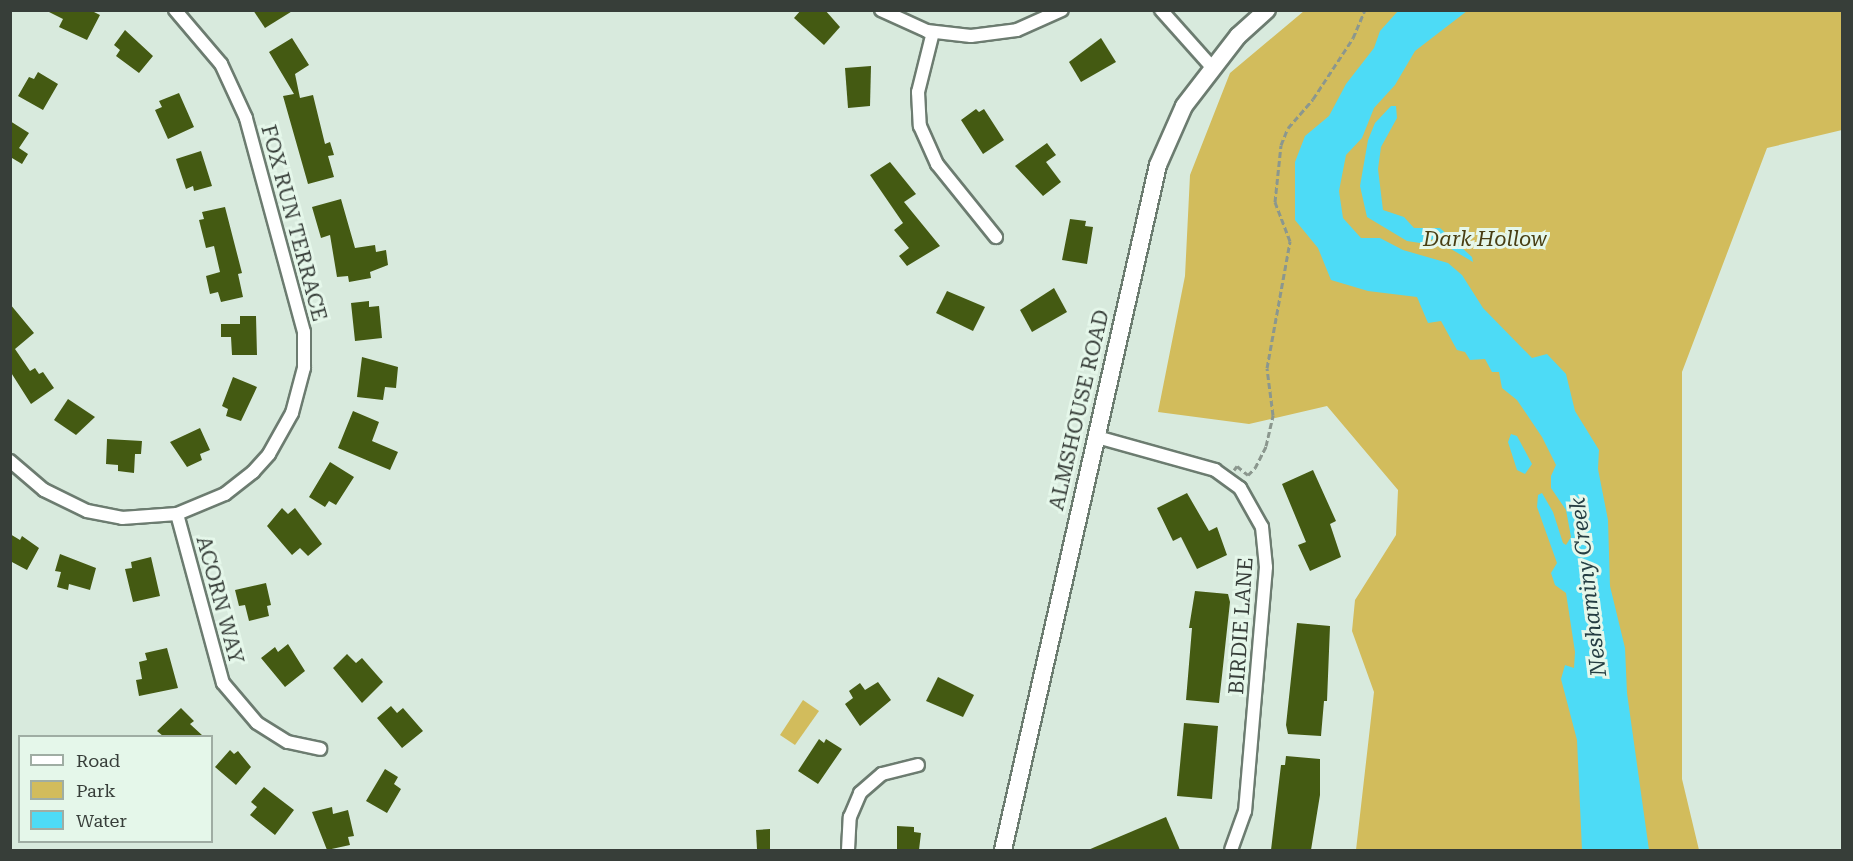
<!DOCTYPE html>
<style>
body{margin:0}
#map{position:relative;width:1853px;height:861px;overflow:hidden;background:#d8eadd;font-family:"Roboto Serif",serif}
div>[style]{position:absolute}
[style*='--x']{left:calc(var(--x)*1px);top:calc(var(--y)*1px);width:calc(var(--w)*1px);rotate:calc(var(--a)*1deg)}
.green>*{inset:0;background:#d2bc5c}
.water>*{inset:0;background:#4ddbf6}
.building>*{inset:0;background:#445a12}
.path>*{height:3px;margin-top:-1.5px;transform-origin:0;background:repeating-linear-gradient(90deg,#8b978e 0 6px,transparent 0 9px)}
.roads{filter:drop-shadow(2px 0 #6c7c70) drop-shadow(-2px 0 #6c7c70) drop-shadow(0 2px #6c7c70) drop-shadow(0 -2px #6c7c70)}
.street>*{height:12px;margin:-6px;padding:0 6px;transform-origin:6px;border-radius:6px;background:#fff}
.secondary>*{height:16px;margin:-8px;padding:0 8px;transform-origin:8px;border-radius:8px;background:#fff}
span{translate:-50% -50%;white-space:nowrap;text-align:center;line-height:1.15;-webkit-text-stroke:6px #e5f7ea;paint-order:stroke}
.street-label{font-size:21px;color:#373e39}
.park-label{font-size:21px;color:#483e13;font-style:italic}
.water-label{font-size:22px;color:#253d42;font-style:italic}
.frame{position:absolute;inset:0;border:12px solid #373e39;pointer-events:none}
.legend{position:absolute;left:18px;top:735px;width:195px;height:108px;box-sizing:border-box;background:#e5f7ea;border:2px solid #9fada3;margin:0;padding:8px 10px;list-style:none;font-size:18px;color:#373e39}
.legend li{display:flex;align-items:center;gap:12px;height:30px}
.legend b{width:30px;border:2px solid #9fada3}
</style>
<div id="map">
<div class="green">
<i style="clip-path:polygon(1304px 11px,1842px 11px,1842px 130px,1767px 148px,1682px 372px,1682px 779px,1699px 850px,1356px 850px,1374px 692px,1352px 631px,1355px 600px,1396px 535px,1398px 490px,1327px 406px,1249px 424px,1158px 412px,1185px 276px,1190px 175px,1230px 73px)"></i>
<i style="clip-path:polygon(803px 700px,819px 711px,795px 745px,780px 735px)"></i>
</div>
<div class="water">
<i style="clip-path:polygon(1398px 11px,1467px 11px,1415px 51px,1395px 85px,1374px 108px,1362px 138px,1346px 155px,1339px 191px,1343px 218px,1361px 238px,1380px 238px,1403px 250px,1448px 263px,1462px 275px,1483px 308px,1532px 358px,1547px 354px,1566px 374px,1575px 411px,1599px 450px,1598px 469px,1608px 520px,1610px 586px,1625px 648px,1627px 693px,1649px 850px,1582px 850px,1577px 740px,1561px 679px,1565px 665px,1574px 668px,1575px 652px,1566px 593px,1555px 585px,1551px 573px,1557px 563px,1537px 507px,1538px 495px,1542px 493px,1553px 512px,1563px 543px,1566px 545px,1571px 537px,1566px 510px,1551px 488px,1551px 476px,1556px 465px,1542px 437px,1517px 400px,1502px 388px,1499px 372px,1492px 372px,1485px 359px,1470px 360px,1465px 352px,1457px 350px,1441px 321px,1428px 323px,1417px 297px,1368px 291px,1331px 280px,1318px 248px,1295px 220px,1295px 162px,1305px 136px,1329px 116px,1346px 84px,1374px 48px,1380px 31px)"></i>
<i style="clip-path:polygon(1391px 106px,1396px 106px,1397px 118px,1381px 147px,1378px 169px,1383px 210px,1404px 217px,1414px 228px,1440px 228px,1472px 257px,1473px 262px,1434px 239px,1420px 243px,1407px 241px,1367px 217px,1360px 186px,1368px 140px,1375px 123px)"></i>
<i style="clip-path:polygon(1511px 434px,1517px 436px,1532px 464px,1525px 474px,1517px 470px,1508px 442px)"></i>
</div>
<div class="building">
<i style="clip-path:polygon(45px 10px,90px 10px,100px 15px,87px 40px,59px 27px,63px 19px)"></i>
<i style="clip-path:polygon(253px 10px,294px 10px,265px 28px)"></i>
<i style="clip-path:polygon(801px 10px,825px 10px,840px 27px,824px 45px,794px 18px)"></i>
<i style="clip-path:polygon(125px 30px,153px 56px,139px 73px,116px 56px,120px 50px,114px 45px)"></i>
<i style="clip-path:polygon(292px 38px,309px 65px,295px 74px,300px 98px,313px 95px,325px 144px,330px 142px,334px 155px,328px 156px,334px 177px,308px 184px,283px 96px,294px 94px,269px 52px)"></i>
<i style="clip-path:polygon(1101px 38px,1116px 62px,1081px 82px,1069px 62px)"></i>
<i style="clip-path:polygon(871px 66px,870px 106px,848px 108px,845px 68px)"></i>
<i style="clip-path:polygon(38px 72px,58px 84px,43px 110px,18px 96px,29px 77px,34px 79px)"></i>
<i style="clip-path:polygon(179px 93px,194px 127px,168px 139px,155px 110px,162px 107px,159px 101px)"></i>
<i style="clip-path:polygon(976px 109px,979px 112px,984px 109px,1004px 140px,983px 154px,961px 120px)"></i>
<i style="clip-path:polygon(10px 121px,29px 133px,19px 148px,28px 154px,22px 164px,12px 158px,10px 161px)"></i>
<i style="clip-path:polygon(1047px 143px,1056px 155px,1046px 162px,1061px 182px,1043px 196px,1015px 166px)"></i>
<i style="clip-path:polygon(201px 151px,212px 186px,194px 191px,193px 186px,186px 189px,176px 159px)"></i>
<i style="clip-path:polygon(890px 162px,916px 194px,904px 202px,940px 246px,907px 266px,899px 256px,909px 248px,894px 230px,903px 223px,870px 175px)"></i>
<i style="clip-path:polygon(341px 199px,355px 248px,375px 245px,376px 252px,386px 250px,388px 265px,370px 272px,371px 278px,349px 282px,348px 276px,337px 277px,330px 235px,321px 238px,312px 207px)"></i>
<i style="clip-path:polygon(225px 207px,242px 273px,238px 274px,243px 297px,221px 302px,218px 292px,210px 294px,206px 276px,220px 272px,214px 246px,206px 248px,199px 220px,204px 219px,202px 212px)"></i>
<i style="clip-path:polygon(1070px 219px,1086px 221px,1085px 226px,1093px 227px,1087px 264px,1062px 260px)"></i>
<i style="clip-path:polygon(1054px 288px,1067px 312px,1032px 332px,1020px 310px)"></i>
<i style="clip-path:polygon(947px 291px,985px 307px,973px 331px,936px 313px)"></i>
<i style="clip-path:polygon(369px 301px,369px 307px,379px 306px,382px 338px,355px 341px,351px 303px)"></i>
<i style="clip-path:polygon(10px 304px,34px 333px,15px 349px,30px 371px,35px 368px,39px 374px,43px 372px,54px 388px,31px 404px,10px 371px)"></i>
<i style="clip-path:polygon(240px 316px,256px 316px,257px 355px,232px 355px,231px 337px,221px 337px,221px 324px,240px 324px)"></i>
<i style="clip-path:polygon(362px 357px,398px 367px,396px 388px,385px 387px,383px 400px,357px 397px)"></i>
<i style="clip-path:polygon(233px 377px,257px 387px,241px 421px,226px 416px,228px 409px,222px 406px)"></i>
<i style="clip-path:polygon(68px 399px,95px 417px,76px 435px,54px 420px)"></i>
<i style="clip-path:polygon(353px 411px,379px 422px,372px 441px,398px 452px,390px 470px,338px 448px)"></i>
<i style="clip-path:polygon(200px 428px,210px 450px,200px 454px,202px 460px,187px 467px,170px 442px)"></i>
<i style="clip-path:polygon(107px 439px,142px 441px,141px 454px,135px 454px,134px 473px,118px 471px,118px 465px,106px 464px)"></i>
<i style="clip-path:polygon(330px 462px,354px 477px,336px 505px,329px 501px,325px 507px,309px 497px)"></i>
<i style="clip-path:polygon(1313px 470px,1336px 521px,1330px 524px,1341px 557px,1310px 571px,1298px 545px,1306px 542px,1282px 484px)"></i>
<i style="clip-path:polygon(1187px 493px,1209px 531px,1217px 527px,1227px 555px,1197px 569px,1181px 537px,1173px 541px,1157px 508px)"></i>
<i style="clip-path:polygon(282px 508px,288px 514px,295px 508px,322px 544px,308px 556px,300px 548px,292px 555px,267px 526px)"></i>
<i style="clip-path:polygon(10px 534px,20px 540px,22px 536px,39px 548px,27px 570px,10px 561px)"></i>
<i style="clip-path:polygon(60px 554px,96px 568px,90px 590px,69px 584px,68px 590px,57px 587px,61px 572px,55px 571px)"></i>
<i style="clip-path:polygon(151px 557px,160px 596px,133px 602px,125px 569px,132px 568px,131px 562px)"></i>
<i style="clip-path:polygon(266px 583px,271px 605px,267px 606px,269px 616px,249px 621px,245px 605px,239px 606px,235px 590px)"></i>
<i style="clip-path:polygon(1195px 591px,1228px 594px,1230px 602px,1219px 703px,1186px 700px,1192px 628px,1189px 628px)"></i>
<i style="clip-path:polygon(1297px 623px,1330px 626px,1327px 701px,1324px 701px,1321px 736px,1288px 734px,1286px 725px)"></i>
<i style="clip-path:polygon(288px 644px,305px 671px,285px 687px,261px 658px,275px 647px,278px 652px)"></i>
<i style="clip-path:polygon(167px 648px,178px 688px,139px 696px,136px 680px,142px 679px,139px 662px,147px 660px,145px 653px)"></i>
<i style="clip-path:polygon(347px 654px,356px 663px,362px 658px,383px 682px,362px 703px,333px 668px)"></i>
<i style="clip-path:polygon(938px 677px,974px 695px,963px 717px,926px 701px)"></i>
<i style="clip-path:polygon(878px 682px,891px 700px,860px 726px,845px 704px,853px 698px,849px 691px,860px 683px,865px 690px)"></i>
<i style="clip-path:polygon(391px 706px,397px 713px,403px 708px,423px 731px,402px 748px,377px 718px)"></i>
<i style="clip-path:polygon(181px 708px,194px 721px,190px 724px,203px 736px,163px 736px,157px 731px)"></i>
<i style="clip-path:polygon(1184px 723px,1218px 726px,1212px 799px,1177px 796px)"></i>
<i style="clip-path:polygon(819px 739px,824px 743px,826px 739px,842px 749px,818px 784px,798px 771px)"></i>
<i style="clip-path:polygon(230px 750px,234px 754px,238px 751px,251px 767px,236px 785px,215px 767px)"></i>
<i style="clip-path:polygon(1286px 756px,1320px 759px,1320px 795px,1311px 850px,1271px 850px,1281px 765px,1285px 765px)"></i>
<i style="clip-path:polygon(385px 769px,398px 777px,394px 784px,401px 789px,387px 813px,366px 801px)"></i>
<i style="clip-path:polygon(264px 787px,294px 810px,275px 835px,250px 815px,257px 807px,251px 802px)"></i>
<i style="clip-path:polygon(332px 807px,333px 814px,348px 810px,354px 836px,348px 837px,350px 845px,327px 850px,312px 812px)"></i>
<i style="clip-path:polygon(1166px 817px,1180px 850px,1088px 850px)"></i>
<i style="clip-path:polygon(897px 826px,914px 827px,914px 832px,921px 833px,919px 850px,897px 850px)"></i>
<i style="clip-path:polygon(770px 829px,770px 849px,757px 849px,756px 830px)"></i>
</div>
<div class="path">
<i style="--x:1234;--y:470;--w:5;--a:-53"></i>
<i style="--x:1237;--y:466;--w:14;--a:39"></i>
<i style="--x:1248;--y:475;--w:10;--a:-45"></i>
<i style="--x:1255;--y:468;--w:25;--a:-63"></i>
<i style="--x:1266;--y:446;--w:32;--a:-77"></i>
<i style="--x:1273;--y:415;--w:47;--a:-97.3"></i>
<i style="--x:1267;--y:368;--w:129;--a:-79.7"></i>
<i style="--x:1290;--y:241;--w:42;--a:-111"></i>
<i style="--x:1275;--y:202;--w:57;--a:-84"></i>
<i style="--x:1281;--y:145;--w:18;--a:-68"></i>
<i style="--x:1288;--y:128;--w:38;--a:-49"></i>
<i style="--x:1313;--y:99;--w:73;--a:-56.7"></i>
<i style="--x:1353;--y:38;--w:30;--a:-67"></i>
</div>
<div class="roads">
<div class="street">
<i style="--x:881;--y:10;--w:51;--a:24.5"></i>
<i style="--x:927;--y:31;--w:44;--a:6.5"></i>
<i style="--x:971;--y:36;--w:46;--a:-7.4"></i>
<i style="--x:1017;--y:30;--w:49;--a:-24"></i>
<i style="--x:1161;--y:10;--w:76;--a:48.2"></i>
<i style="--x:933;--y:32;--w:62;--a:104"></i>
<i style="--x:918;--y:92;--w:34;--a:87"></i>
<i style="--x:920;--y:126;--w:42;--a:65.9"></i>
<i style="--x:937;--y:164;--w:94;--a:51.1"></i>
<i style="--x:1097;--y:437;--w:123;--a:15.6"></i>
<i style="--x:1215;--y:470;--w:31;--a:36"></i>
<i style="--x:1240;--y:488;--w:45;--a:60.6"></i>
<i style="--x:1262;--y:527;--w:40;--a:84.3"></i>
<i style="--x:1266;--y:567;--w:245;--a:94.9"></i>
<i style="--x:1245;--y:811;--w:41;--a:109.7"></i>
<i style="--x:10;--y:461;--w:45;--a:40.5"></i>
<i style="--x:44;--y:490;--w:48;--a:26"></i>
<i style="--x:87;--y:511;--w:36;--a:11"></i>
<i style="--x:122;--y:518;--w:55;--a:-4.2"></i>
<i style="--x:177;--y:514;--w:52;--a:-22.6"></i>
<i style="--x:225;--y:494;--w:36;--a:-38"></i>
<i style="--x:253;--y:472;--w:24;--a:-48"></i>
<i style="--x:269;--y:454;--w:47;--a:-60.7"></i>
<i style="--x:292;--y:413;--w:47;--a:-75.1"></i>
<i style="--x:304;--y:368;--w:36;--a:-90"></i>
<i style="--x:304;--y:332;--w:222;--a:-105.2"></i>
<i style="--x:246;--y:118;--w:60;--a:-114.8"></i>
<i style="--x:221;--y:64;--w:71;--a:-130.4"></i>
<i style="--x:177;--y:514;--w:175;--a:74.8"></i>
<i style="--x:223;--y:683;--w:52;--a:49.6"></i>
<i style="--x:257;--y:723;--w:36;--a:32"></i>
<i style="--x:288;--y:742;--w:33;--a:12"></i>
<i style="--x:848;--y:850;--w:33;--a:-87"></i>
<i style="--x:850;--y:817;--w:26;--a:-67"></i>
<i style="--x:860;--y:793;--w:29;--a:-41"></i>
<i style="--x:882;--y:774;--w:37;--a:-14"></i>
</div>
<div class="secondary">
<i style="--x:1003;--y:850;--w:702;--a:-77.25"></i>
<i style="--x:1158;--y:165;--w:64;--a:-66.2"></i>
<i style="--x:1184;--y:106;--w:88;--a:-52.4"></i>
<i style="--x:1238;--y:36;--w:39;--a:-42"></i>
</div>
</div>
<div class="street-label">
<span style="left:294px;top:223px;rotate:75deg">FOX RUN TERRACE</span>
<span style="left:1079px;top:410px;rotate:-77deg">ALMSHOUSE ROAD</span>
<span style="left:220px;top:600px;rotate:75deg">ACORN WAY</span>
<span style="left:1241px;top:626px;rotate:-86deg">BIRDIE LANE</span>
</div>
<div class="park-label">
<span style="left:1485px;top:239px">Dark Hollow</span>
</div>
<div class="water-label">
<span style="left:1588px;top:587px;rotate:-97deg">Neshaminy Creek</span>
</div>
<div class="frame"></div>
<ul class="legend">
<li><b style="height:8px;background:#fff"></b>Road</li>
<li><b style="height:16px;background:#d2bc5c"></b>Park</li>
<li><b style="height:16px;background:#4ddbf6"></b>Water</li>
</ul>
</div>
